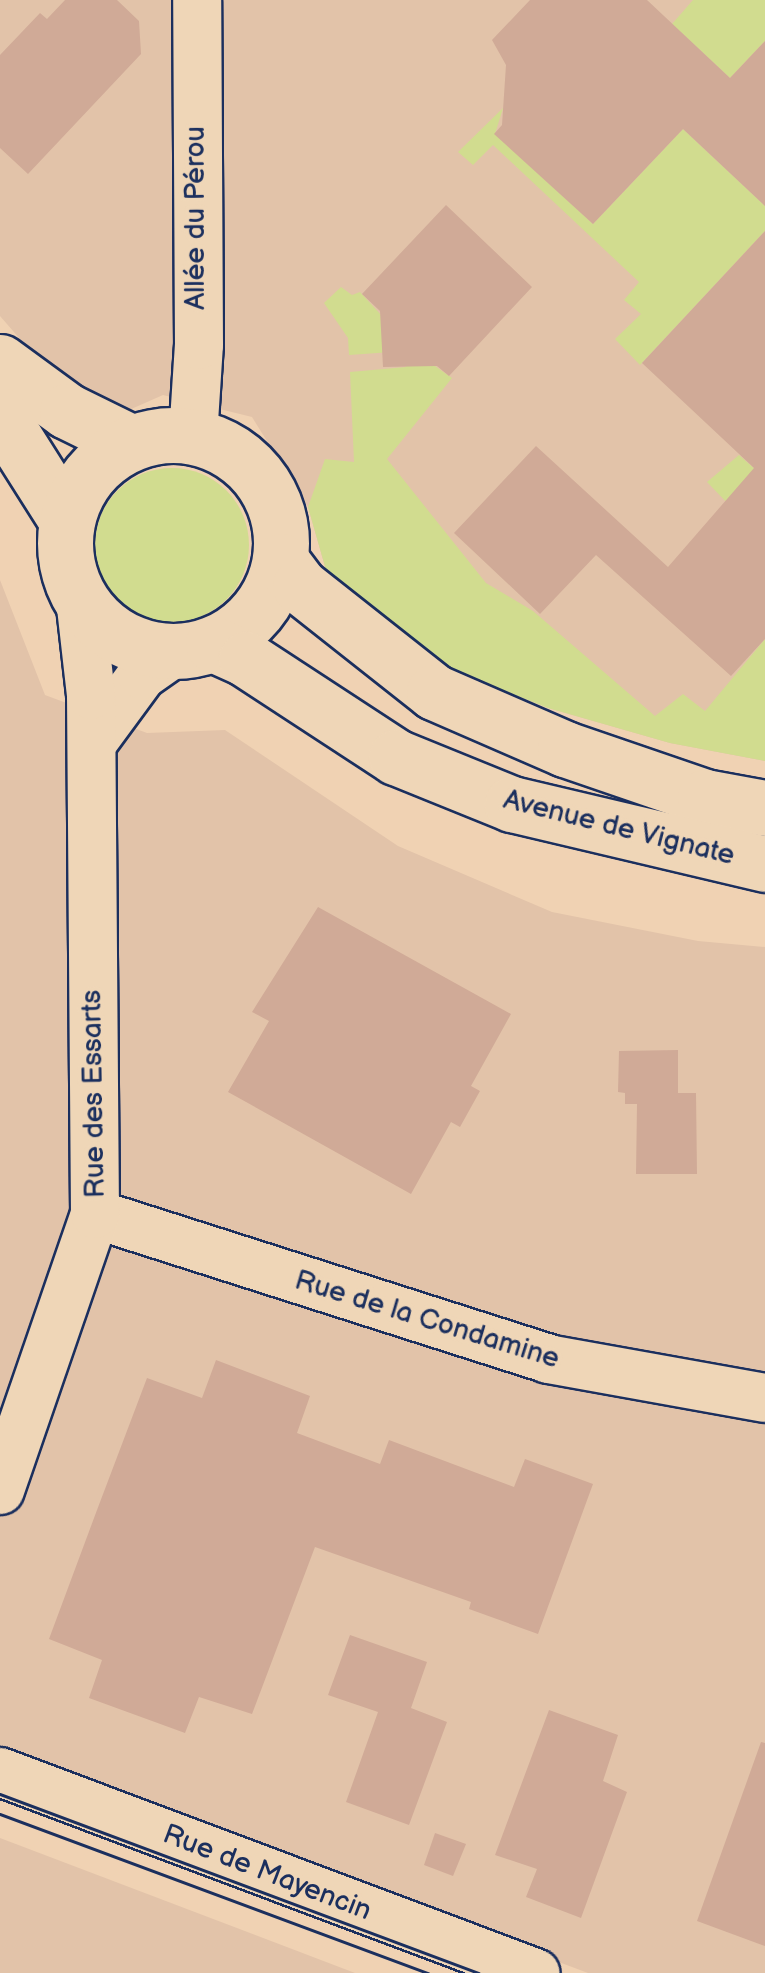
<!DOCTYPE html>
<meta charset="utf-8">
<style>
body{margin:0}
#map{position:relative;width:765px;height:1973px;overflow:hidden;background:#f0d2b3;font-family:"Balsamiq Sans",sans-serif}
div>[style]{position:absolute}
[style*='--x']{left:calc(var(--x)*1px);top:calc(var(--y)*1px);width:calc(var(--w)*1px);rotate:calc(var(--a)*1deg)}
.built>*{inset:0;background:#e2c3a9}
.green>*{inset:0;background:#d1dc8f}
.round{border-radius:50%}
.building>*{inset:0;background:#d0aa97}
.roads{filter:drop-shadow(2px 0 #1b2f5e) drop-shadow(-2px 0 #1b2f5e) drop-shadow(0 2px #1b2f5e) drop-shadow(0 -2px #1b2f5e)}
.street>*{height:48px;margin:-24px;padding:0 24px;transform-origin:24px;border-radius:24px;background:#efd6b7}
.secondary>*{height:55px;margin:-27.5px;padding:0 27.5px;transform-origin:27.5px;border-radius:27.5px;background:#efd6b7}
.secondary>.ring{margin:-27.5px;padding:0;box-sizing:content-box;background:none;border:55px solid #efd6b7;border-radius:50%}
.tram>*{height:2.5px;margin:-1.25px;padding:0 1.25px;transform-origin:1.25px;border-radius:1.25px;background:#1b2f5e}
span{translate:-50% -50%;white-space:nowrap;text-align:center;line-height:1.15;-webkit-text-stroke:8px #efd6b7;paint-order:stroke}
.street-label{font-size:28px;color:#1b2f5e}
</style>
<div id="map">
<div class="built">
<i style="clip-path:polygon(0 0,765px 0,765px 761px,670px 743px,548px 708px,326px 570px,308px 507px,252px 417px,163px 395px,120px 414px,40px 362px,0 316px)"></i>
<i style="clip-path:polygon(0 580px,45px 695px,147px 733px,225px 730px,398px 846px,552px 912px,698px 941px,765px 947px,765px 1973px,588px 1973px,0 1753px)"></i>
<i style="clip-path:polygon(0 1838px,355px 1973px,0 1973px)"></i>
</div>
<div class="green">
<i style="clip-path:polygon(693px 0,765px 0,765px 41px,730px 78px,672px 24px)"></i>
<i style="clip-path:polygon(503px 108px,495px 134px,593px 224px,683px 129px,765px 206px,765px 231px,640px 365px,615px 339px,641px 314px,624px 300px,639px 282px,493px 145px,473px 165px,458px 152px)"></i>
<i style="clip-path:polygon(341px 287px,352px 295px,360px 292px,415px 352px,452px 378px,387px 459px,486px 583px,533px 611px,655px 716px,683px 694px,705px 711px,765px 639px,765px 761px,670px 743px,548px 708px,442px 666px,326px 570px,308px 507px,325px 459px,354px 462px,350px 372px,406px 367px,406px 351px,349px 355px,348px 338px,324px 303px)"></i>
<i style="clip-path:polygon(739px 455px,765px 478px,732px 508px,707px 482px)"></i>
<i class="round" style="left:95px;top:468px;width:154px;height:154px"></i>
</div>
<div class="building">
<i style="clip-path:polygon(65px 0,117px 0,139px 21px,141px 54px,28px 174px,0 148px,0 55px,40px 13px,47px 19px)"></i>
<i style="clip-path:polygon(530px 0,647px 0,730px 78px,765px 41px,765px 206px,683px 129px,593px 224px,494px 134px,502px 125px,506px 65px,492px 40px)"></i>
<i style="clip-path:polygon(446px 205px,532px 287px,449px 376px,437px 366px,383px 367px,380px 311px,362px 294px)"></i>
<i style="clip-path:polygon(765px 231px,765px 639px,731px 676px,596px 555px,540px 614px,454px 533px,536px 446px,668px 567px,754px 468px,642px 363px)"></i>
<i style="clip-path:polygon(318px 907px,511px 1014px,471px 1086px,480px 1091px,460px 1127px,451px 1122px,411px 1194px,228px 1092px,269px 1021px,252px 1012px)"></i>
<i style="clip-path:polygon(678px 1050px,678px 1093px,696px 1093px,697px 1174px,636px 1174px,637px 1104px,625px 1104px,625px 1093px,618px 1092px,619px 1051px)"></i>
<i style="clip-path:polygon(216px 1360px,310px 1396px,297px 1433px,380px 1464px,389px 1440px,514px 1487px,525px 1459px,593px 1484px,538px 1634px,469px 1609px,471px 1602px,315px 1547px,252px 1714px,199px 1697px,185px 1733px,89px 1698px,102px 1660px,49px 1639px,97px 1510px,147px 1378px,202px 1398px)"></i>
<i style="clip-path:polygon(350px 1635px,427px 1662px,411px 1708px,447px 1722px,409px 1825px,346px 1802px,378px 1712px,328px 1695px)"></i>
<i style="clip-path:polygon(549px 1710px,618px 1735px,603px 1781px,627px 1792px,581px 1918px,526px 1897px,537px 1869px,495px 1855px)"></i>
<i style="clip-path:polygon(761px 1742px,765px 1743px,765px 1946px,697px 1921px)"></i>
<i style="clip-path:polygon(435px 1833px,466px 1844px,453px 1876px,424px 1865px)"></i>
</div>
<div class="roads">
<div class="street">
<i style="--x:193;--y:437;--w:92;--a:-86.3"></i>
<i style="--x:199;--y:345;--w:345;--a:-90.3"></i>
<i style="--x:92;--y:743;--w:84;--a:-53.7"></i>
<i style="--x:142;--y:675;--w:40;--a:-34.9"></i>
<i style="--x:95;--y:1214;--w:476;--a:17.7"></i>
<i style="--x:548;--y:1359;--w:220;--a:10.2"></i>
<i style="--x:0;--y:1490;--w:292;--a:-71"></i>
<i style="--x:95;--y:1214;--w:519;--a:-90.44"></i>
<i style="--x:91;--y:695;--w:97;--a:-96.5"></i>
<i style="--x:0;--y:1772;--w:572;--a:20.59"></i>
</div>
<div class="secondary">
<i style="--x:0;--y:362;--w:83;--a:36.2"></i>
<i style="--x:67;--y:411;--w:72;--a:26.2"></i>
<i style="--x:0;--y:415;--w:125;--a:57.7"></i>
<i class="ring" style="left:65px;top:435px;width:161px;height:161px"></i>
<i style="--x:281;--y:561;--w:31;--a:53"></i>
<i style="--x:300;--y:586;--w:171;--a:38.3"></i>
<i style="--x:434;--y:692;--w:143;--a:23.5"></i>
<i style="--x:565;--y:749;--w:148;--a:18.9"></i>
<i style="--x:705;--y:797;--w:61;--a:10.4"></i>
<i style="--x:213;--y:644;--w:36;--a:24"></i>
<i style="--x:246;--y:659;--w:179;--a:33.2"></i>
<i style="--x:396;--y:757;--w:125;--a:22.1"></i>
<i style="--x:512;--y:804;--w:260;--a:13.3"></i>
</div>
</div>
<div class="tram">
<i style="--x:0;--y:1794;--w:511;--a:20.49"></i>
<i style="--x:0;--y:1814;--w:457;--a:20.4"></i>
</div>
<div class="street-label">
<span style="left:196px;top:218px;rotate:-90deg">Allée du Pérou</span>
<span style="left:619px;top:828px;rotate:14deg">Avenue de Vignate</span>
<span style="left:94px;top:1094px;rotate:-91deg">Rue des Essarts</span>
<span style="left:427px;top:1320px;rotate:17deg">Rue de la Condamine</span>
<span style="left:267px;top:1873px;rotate:21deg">Rue de Mayencin</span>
</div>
</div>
